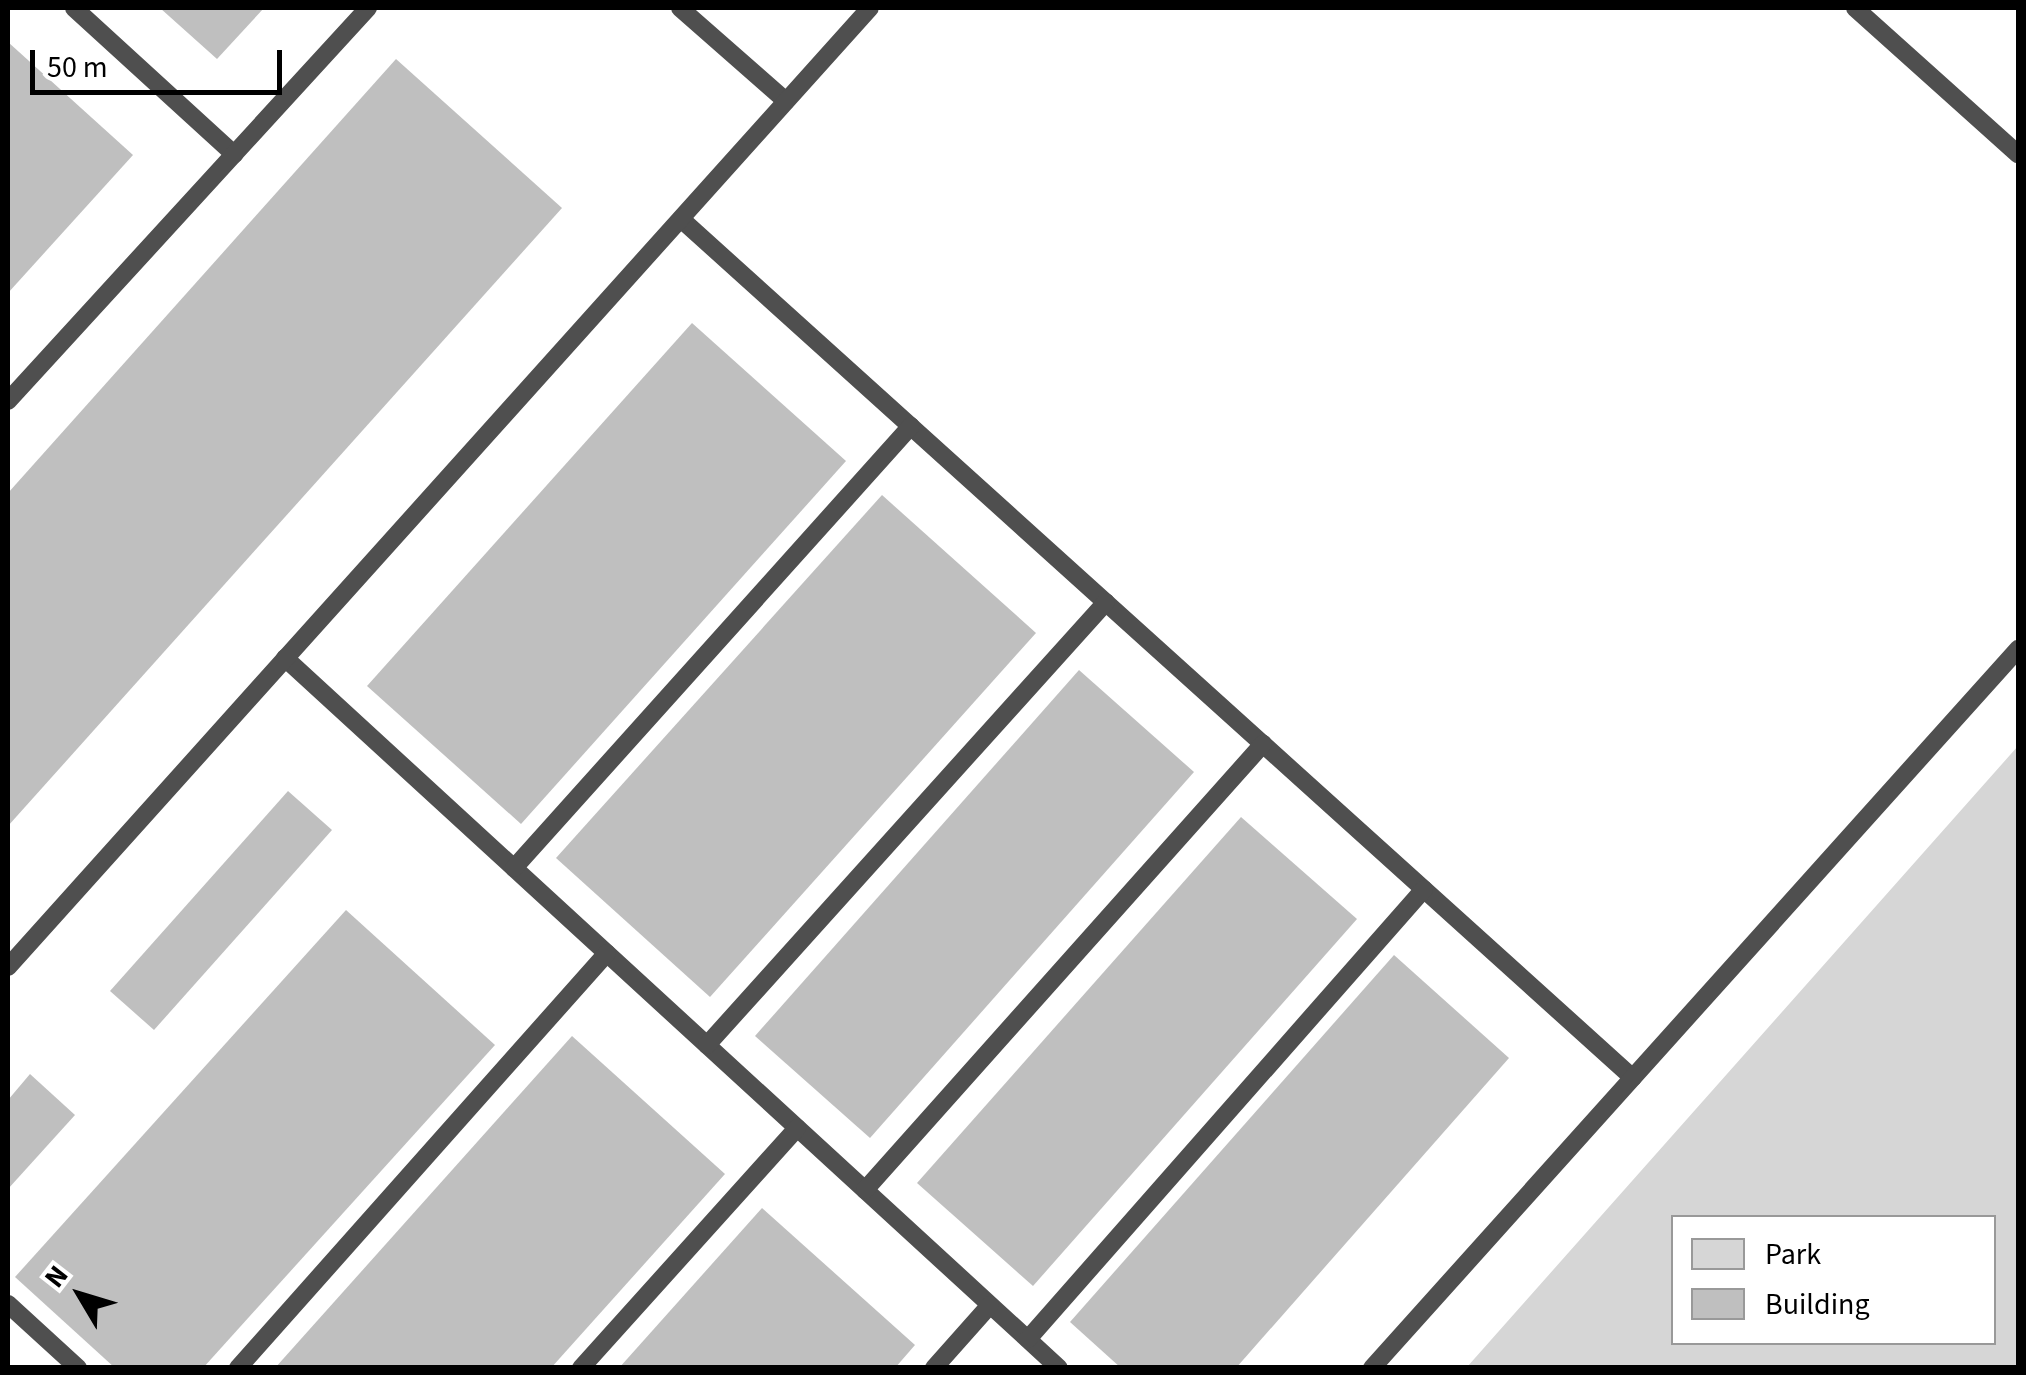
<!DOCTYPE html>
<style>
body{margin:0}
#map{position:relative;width:2026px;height:1375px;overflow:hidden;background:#fff;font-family:"Source Sans 3",sans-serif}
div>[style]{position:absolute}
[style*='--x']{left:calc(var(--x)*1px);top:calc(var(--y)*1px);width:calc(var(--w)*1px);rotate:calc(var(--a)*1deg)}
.green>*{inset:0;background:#d6d6d6}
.building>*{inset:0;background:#bfbfbf}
.lane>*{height:18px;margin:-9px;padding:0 9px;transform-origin:9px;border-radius:9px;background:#4f4f4f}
span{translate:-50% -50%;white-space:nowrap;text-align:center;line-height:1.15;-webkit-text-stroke:8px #fff;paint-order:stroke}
.frame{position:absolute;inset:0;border:10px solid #000;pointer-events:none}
.legend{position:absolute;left:1671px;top:1215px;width:325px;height:130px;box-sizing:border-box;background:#fff;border:2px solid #999;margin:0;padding:12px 18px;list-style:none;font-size:30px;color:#000}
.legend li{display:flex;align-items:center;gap:20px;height:50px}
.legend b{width:50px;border:2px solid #999}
.north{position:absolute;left:30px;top:1245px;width:100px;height:100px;-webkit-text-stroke:8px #fff;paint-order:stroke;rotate:308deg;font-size:28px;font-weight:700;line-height:40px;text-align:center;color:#000}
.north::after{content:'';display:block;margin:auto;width:35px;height:45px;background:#000;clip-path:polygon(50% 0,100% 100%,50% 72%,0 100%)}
.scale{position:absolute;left:30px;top:50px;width:252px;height:45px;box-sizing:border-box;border:5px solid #000;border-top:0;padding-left:12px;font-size:30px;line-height:35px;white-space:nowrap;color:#000;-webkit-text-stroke:8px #fff;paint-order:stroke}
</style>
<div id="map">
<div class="green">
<i style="clip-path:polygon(evenodd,2018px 746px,2018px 1367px,1467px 1367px,2018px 746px,1674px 1218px,1994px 1218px,1994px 1342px,1674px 1342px,1674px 1218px)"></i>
</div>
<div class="building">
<i style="clip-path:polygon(160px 8px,264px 8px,217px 59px)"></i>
<i style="clip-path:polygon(8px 42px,133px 155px,8px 293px)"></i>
<i style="clip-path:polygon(396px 59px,562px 208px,8px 826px,8px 493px)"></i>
<i style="clip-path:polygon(692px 323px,846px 461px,521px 824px,367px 686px)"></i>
<i style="clip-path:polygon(882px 495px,1036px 633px,710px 997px,556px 858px)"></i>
<i style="clip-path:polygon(1079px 670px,1194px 772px,870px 1138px,755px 1036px)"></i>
<i style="clip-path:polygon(288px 791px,332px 830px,154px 1030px,110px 991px)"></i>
<i style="clip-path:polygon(1241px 817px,1357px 919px,1033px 1286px,917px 1183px)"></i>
<i style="clip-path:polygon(346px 910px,495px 1045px,203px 1368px,115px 1368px,15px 1277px)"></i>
<i style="clip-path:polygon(1394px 955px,1509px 1058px,1236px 1368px,1121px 1368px,1070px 1322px)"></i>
<i style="clip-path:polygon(572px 1036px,725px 1174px,551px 1368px,275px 1368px)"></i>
<i style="clip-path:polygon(30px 1074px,75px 1115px,8px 1189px,8px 1100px)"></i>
<i style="clip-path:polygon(762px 1208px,915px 1345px,895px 1368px,619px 1368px)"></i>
</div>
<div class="lane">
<i style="--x:74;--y:8;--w:217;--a:42.4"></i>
<i style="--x:680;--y:8;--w:141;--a:41.3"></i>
<i style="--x:1855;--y:8;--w:219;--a:41.9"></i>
<i style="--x:681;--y:219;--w:1282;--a:42.06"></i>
<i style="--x:8;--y:401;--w:533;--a:-47.51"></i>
<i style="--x:285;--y:658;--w:1050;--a:42.53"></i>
<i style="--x:514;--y:868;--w:594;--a:-48.07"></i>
<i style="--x:8;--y:967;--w:1289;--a:-48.05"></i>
<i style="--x:707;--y:1045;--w:596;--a:-47.99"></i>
<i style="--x:865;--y:1190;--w:598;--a:-48.26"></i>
<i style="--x:8;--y:1304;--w:95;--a:42.4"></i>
<i style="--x:1028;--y:1339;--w:599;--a:-48.65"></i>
<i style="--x:238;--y:1368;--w:555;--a:-48.36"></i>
<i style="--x:581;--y:1368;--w:323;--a:-48"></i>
<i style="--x:934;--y:1368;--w:84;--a:-48.4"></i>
<i style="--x:1372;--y:1368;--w:967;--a:-48.06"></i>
</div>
<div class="frame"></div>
<ul class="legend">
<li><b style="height:28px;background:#d6d6d6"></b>Park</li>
<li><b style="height:28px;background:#bfbfbf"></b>Building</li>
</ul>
<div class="north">N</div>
<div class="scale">50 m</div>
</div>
